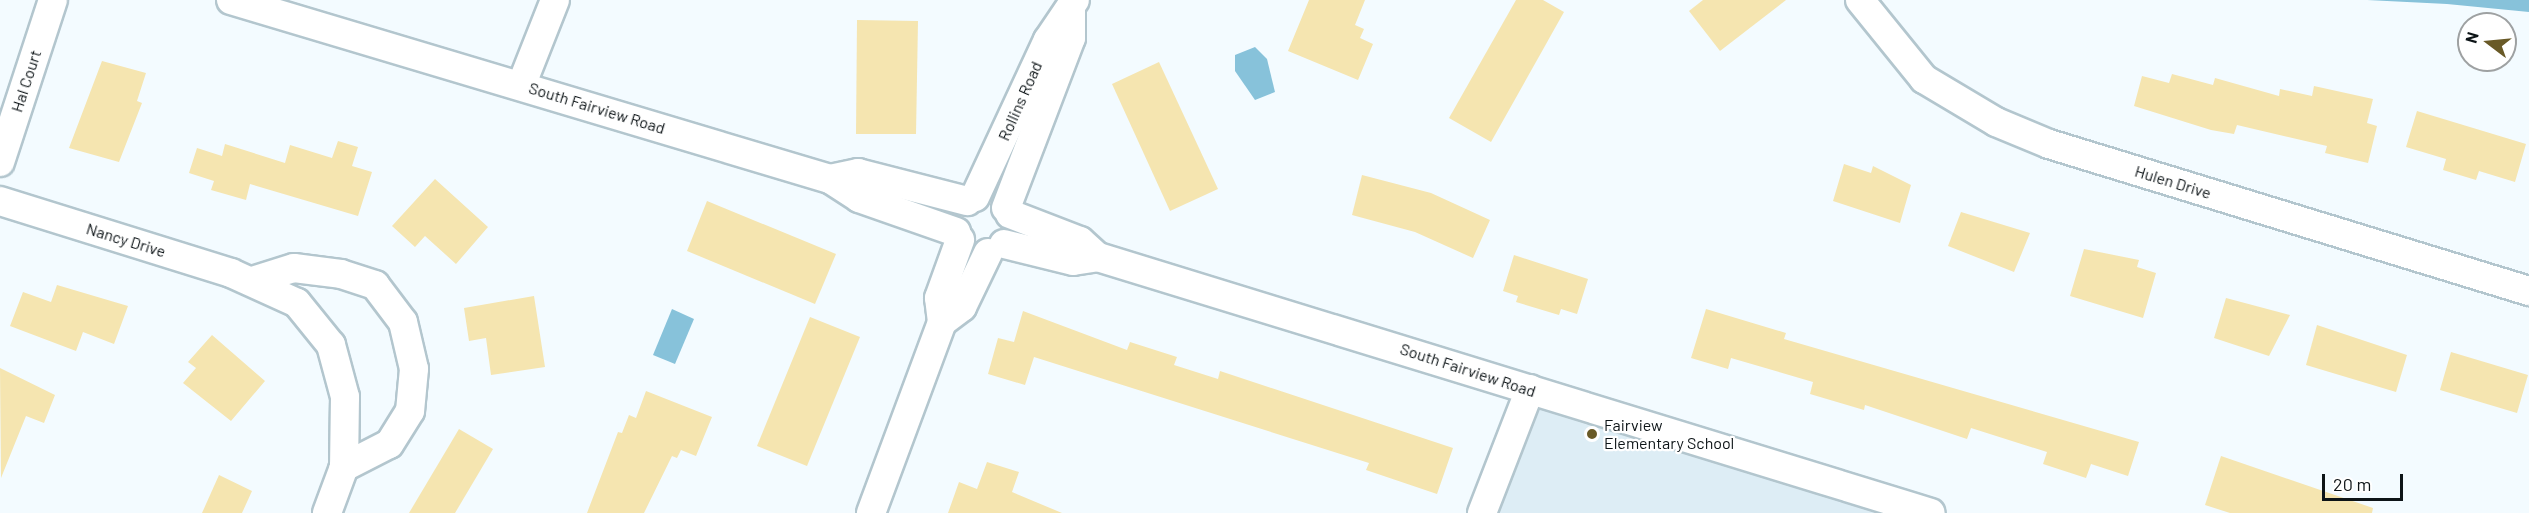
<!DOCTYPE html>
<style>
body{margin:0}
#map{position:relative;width:2529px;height:513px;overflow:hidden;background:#f3fbff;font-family:Barlow,sans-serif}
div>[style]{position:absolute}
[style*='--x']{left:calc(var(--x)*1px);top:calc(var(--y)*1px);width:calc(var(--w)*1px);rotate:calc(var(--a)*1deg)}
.built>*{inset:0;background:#ddedf5}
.water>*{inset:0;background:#87c2da}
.building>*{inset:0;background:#f5e5b0}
.roads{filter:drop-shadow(2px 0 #b3c6ce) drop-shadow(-2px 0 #b3c6ce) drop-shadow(0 2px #b3c6ce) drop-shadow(0 -2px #b3c6ce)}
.minor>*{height:28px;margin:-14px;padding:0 14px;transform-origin:14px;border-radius:14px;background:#fff}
.dots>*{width:16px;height:16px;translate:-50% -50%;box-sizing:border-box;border:3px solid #fff;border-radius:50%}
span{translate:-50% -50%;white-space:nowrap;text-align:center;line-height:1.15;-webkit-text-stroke:4.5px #fff;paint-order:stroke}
.street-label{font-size:16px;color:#0d1417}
.poi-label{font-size:16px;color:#0d1417}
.left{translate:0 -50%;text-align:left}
.north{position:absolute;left:2457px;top:12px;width:60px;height:60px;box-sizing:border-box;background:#fff;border:2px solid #9ea1a2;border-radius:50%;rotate:286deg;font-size:16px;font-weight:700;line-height:24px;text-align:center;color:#0d1417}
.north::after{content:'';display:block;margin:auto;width:21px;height:27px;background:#695a27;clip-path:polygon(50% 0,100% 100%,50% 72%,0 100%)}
.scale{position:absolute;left:2322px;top:474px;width:81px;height:27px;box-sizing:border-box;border:3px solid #0d1417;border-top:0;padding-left:8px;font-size:18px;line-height:21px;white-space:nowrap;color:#0d1417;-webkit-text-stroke:4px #fff;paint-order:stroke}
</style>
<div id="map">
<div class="built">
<i style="clip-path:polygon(1530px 389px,1931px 513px,1482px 513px)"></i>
</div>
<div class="water">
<i style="clip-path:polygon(2367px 0,2529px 0,2529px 12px,2447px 4px)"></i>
<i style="clip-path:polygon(1255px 47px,1267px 59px,1275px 92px,1255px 100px,1235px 71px,1235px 55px)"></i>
<i style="clip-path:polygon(672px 309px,694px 319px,675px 364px,653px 355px)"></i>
</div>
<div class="building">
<i style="clip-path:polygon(1309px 0,1365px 0,1355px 25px,1364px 29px,1360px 38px,1373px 44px,1358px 80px,1288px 51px)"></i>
<i style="clip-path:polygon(1516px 0,1543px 0,1564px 12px,1491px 142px,1449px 118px)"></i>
<i style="clip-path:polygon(1703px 0,1786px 0,1720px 51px,1689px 11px)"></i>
<i style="clip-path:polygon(857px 20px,918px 21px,916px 134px,856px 134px)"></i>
<i style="clip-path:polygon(102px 61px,146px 73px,137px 101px,142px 103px,119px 162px,69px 148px)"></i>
<i style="clip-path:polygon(1159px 62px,1218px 189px,1170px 211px,1112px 84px)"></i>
<i style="clip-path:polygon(2172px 74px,2213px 85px,2215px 78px,2279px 96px,2280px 89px,2312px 96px,2314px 86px,2373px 99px,2367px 123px,2377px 126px,2368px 163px,2325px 153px,2327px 146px,2237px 125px,2234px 134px,2211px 130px,2134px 106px,2142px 76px,2169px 83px)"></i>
<i style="clip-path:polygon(2417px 111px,2526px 144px,2515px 182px,2479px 171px,2476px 180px,2443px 170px,2446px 159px,2406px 147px)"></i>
<i style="clip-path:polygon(338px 141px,358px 147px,352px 166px,372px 172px,358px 216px,250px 184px,246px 200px,211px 190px,214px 181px,189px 173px,197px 148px,222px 156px,225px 144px,285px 163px,290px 145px,332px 158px)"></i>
<i style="clip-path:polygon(1844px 164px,1871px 173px,1873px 166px,1911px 185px,1900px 223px,1833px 201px)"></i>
<i style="clip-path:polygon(1362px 175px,1431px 193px,1490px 220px,1473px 258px,1415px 232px,1352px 215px)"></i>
<i style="clip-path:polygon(435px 179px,488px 227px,456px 264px,425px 236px,415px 247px,392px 226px)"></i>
<i style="clip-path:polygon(707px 201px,836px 254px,815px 304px,687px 251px)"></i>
<i style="clip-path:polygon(1961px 212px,2030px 233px,2014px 272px,1948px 246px)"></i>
<i style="clip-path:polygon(2084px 249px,2139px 260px,2137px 267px,2156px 273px,2143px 318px,2070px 296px)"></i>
<i style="clip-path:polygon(1514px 255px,1588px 279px,1577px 314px,1561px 309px,1559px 315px,1516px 302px,1518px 296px,1503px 291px)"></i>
<i style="clip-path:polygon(57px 285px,128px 306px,114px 344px,83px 332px,76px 351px,10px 326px,23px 292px,51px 302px)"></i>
<i style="clip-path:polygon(534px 296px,545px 367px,491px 375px,486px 338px,469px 341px,464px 308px)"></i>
<i style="clip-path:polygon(2226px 298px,2290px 315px,2269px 356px,2214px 338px)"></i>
<i style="clip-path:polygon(1706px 309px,1786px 333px,1784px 339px,2139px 442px,2128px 476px,2091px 464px,2086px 478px,2043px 464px,2047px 452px,1971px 428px,1967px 439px,1865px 405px,1864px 410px,1810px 394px,1813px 382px,1731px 358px,1728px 369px,1691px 358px)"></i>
<i style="clip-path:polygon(1023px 311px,1127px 350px,1130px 342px,1177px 357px,1174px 365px,1218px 379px,1220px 371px,1453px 448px,1437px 494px,1366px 470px,1369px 463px,1034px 357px,1025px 385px,988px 374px,998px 338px,1014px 342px)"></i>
<i style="clip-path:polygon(810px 317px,860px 337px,807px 466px,757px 446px)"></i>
<i style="clip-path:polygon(2317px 325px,2407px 355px,2396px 392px,2306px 365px)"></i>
<i style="clip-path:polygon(212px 335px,265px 381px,231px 421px,183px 383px,196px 368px,188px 362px)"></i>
<i style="clip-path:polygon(2451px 352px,2528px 375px,2517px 413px,2440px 390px)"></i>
<i style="clip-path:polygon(0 368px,55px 395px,44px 423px,26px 416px,1px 478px)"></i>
<i style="clip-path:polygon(646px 391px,712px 417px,696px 456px,681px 450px,677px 458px,672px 456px,644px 513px,587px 513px,618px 432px,622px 433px,629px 415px,636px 418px)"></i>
<i style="clip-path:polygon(459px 429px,493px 449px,455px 513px,409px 513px)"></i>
<i style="clip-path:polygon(2221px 456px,2373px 508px,2372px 513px,2230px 513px,2205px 505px)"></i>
<i style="clip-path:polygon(987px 462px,1019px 472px,1012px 492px,1062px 513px,948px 513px,959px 482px,977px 489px)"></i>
<i style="clip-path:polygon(219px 475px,252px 491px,242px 513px,202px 513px)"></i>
</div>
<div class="roads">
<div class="minor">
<i style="--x:231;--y:0;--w:625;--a:16.64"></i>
<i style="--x:830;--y:179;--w:35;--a:33"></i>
<i style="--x:859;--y:198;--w:103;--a:19.3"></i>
<i style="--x:1860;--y:0;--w:102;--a:51"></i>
<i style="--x:1924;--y:79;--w:84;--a:30.8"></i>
<i style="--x:1996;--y:122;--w:57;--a:22.5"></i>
<i style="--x:2049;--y:144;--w:502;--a:17.03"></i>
<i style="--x:521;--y:86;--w:92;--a:-68.4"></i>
<i style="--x:0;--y:162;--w:170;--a:-71.9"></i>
<i style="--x:830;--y:179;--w:29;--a:-12"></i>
<i style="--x:858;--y:173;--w:113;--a:14.4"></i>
<i style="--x:975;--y:197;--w:173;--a:-65.1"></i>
<i style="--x:1048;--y:40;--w:48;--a:-56"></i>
<i style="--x:0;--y:201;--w:242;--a:17.3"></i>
<i style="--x:231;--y:273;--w:72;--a:24.4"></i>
<i style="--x:297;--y:303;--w:54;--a:51"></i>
<i style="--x:331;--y:345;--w:54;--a:74.9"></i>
<i style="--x:345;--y:397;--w:70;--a:90.8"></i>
<i style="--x:344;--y:467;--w:49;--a:110.3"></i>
<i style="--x:1006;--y:208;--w:182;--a:-69.1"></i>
<i style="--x:1071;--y:38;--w:29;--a:-90"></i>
<i style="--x:1010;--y:214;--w:75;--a:21.1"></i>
<i style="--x:1080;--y:241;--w:24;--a:42"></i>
<i style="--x:1004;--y:244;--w:71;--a:13.8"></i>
<i style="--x:1073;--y:261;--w:25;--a:-9"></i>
<i style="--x:1098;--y:257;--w:871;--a:17.08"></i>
<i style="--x:252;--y:281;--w:44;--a:-17.2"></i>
<i style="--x:294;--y:268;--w:47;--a:7.3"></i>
<i style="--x:341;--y:274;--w:36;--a:18"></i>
<i style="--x:375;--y:285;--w:46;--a:52.9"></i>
<i style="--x:403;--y:322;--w:48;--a:76.8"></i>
<i style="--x:414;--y:369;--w:42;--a:95.4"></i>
<i style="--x:410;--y:411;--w:39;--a:122"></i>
<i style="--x:389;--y:444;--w:51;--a:152.9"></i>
<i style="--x:942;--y:322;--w:25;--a:-37"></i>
<i style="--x:962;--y:307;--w:60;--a:-64.3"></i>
<i style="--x:871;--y:513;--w:204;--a:-69.6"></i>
<i style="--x:942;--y:322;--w:24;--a:-97"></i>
<i style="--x:939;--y:298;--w:62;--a:-70.1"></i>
<i style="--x:1482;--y:513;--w:133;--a:-68.8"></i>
</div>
</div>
<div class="dots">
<i style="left:1592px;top:434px;background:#695a27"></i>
</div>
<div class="street-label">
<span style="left:26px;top:81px;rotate:-72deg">Hal Court</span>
<span style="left:1020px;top:101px;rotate:-66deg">Rollins Road</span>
<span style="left:597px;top:108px;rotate:17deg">South Fairview Road</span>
<span style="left:2173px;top:182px;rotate:17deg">Hulen Drive</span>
<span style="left:126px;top:240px;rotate:17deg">Nancy Drive</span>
<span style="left:1468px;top:370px;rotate:18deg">South Fairview Road</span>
</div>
<div class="poi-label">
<span class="left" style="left:1604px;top:434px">Fairview<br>Elementary School</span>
</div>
<div class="north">N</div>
<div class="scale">20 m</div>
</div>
